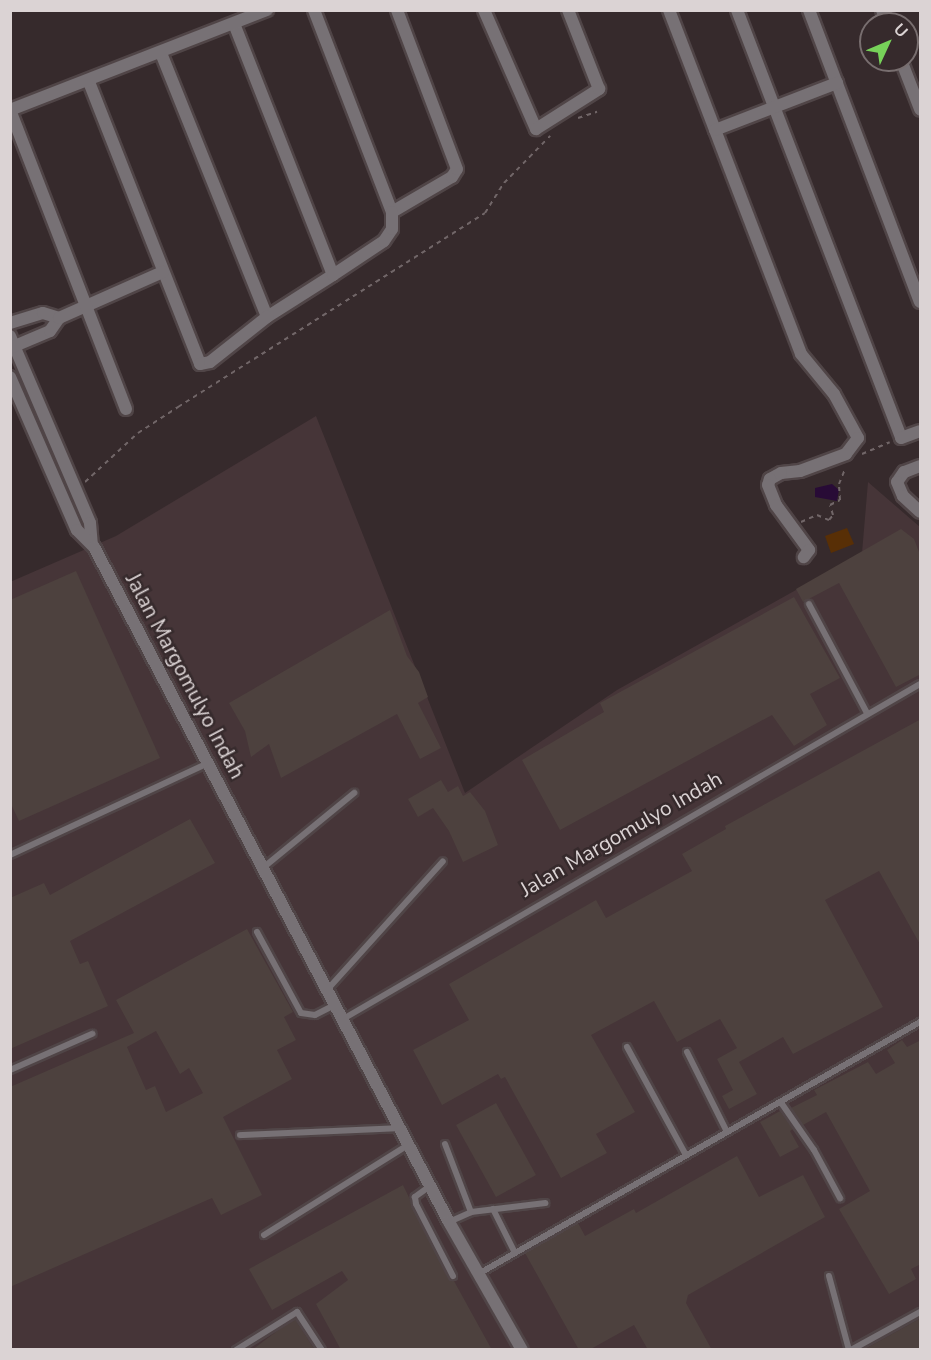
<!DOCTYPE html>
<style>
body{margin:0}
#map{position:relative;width:931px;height:1360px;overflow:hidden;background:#362a2c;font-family:"Nunito Sans",sans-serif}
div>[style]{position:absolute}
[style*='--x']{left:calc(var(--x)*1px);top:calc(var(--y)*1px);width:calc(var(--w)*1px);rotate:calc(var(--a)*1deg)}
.built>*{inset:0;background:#463538}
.green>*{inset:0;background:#582f06}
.water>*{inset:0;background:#280b36}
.building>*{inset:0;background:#4d413e}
.path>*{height:2px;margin-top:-1px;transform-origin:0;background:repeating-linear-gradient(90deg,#716668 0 4.5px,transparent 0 9px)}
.roads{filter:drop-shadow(2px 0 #504547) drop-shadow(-2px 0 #504547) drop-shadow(0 2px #504547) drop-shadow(0 -2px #504547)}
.lane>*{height:6px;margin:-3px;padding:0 3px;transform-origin:3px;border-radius:3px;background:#777175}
.street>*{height:12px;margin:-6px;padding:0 6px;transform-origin:6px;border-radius:6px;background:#777175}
span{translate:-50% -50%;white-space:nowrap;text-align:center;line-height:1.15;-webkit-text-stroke:5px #362a2c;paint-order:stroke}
.street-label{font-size:21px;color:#dbd3d4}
.frame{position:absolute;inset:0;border:12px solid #dbd3d4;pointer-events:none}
.north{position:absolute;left:859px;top:12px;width:60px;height:60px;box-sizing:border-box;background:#362a2c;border:2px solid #786e6f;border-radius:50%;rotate:46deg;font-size:16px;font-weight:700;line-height:24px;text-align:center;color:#dbd3d4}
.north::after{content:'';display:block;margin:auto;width:21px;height:27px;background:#77d259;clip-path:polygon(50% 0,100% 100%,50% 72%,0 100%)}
</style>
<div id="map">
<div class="built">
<i style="clip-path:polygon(316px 416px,465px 793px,617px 690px,862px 553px,868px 482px,920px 527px,920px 1349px,11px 1349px,10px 582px,116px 536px)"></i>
</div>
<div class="green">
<i style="clip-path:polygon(847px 528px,854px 544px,831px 553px,825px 536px)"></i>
</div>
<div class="water">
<i style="clip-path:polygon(832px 484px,839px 490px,837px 501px,815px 497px,815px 488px)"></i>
</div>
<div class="building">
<i style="clip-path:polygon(901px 529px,914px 539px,921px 557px,921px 674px,896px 687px,839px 583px,803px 602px,796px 589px)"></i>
<i style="clip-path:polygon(76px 571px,160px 758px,19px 821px,10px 802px,10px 600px)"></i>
<i style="clip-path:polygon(794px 597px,840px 678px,810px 694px,827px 725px,794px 746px,772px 715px,560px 830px,522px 760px,604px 712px,600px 703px)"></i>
<i style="clip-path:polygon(390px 610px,407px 656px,419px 672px,428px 697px,418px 703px,441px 748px,420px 759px,397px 714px,281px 778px,269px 744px,251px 757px,245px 731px,229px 703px)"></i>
<i style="clip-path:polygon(921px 719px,921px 946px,879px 871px,825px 900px,883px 1007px,793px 1054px,783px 1037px,739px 1062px,757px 1094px,729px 1109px,722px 1096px,733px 1090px,717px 1059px,737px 1048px,720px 1019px,677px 1042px,654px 1001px,591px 1035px,635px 1112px,596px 1134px,607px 1153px,561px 1178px,505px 1077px,501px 1079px,498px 1074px,442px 1105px,413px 1050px,469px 1020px,449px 984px,596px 900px,606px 918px,692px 871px,682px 854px,726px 829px,725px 826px)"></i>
<i style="clip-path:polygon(441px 780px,448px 792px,458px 786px,463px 796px,470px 792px,485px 811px,498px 845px,463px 862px,449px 831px,433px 808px,418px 817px,408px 799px)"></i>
<i style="clip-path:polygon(190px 819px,215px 863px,70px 941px,80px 964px,88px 961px,108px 1006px,10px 1049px,10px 898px,44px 883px,50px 895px)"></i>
<i style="clip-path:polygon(evenodd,247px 929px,293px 1012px,284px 1017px,296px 1040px,277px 1050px,292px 1079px,223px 1117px,262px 1195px,221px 1215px,212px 1198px,10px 1287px,10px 1087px,134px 1033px,116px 1000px,247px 929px,156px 1031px,180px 1074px,189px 1068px,203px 1093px,166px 1112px,155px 1086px,146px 1090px,127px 1047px,156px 1031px)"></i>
<i style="clip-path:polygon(902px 1040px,907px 1047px,921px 1040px,921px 1264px,911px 1269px,916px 1279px,889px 1294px,839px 1209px,870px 1191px,826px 1112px,803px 1125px,791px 1108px,817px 1095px,814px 1090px,868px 1062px,876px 1074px,895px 1063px,887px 1050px)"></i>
<i style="clip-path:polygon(496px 1103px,536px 1175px,496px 1197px,456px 1125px)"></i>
<i style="clip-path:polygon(780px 1111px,793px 1129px,790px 1131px,799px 1147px,780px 1157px,760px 1122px)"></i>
<i style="clip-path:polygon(737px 1156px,759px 1197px,803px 1175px,825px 1217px,688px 1295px,686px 1303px,712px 1350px,648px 1350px,634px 1325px,589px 1350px,579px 1350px,525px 1253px,578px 1223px,585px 1236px,634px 1209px,636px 1213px)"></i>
<i style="clip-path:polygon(403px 1185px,448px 1278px,454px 1281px,492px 1350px,341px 1350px,316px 1304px,348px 1280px,342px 1271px,272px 1310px,249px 1269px)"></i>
<i style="clip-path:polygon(921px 1318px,921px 1350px,863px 1350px)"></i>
<i style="clip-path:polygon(295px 1319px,315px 1350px,252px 1350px,285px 1325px)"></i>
</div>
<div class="path">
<i style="--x:578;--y:118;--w:20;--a:-18"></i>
<i style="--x:862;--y:454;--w:30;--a:-23"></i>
<i style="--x:85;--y:482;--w:72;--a:-42.8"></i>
<i style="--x:138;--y:433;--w:48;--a:-33"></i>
<i style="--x:178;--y:407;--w:363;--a:-32.3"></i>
<i style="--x:485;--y:213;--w:36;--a:-58"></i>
<i style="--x:504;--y:183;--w:66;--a:-45.6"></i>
<i style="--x:801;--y:522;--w:17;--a:-24"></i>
<i style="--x:817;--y:515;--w:13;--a:23"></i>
<i style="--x:829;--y:520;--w:6;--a:-51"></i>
<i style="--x:833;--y:515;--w:10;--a:-107"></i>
<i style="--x:830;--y:505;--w:11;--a:-27"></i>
<i style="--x:840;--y:500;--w:16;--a:-94"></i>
<i style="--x:839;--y:484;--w:16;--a:-68"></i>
</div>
<div class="roads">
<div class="lane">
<i style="--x:809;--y:604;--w:123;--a:62"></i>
<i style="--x:10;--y:855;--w:218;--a:-24.9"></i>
<i style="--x:264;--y:867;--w:117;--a:-39.4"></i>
<i style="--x:257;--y:932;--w:92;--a:61.5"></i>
<i style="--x:301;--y:1013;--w:14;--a:8"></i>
<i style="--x:315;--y:1015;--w:22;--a:-27"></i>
<i style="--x:327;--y:990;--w:173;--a:-48"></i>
<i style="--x:343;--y:1019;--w:667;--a:-30.14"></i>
<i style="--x:627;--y:1047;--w:123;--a:61.4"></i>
<i style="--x:687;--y:1052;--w:89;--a:63.4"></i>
<i style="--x:10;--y:1070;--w:90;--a:-23.7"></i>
<i style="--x:782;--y:1104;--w:56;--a:55.2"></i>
<i style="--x:814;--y:1150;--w:55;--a:61.6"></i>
<i style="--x:240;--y:1135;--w:159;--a:-2.5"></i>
<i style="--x:445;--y:1144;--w:73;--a:69.1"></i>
<i style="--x:430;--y:1186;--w:19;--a:144"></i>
<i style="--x:415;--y:1197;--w:7;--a:82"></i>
<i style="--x:416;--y:1204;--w:81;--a:62.8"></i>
<i style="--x:493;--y:1209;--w:49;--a:63.4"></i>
<i style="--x:449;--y:1222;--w:24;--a:-24"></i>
<i style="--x:471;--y:1212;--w:75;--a:-6.9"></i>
<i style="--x:264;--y:1235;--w:170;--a:-32"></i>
<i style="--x:480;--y:1273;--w:507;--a:-29.7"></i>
<i style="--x:829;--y:1276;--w:77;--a:74.9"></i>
<i style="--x:236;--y:1350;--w:72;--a:-31.9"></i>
<i style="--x:297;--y:1312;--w:45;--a:56.7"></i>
<i style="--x:851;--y:1350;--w:79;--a:-28.8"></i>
</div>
<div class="street">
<i style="--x:314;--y:10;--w:217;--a:68.9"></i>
<i style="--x:392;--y:212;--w:69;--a:-30.3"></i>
<i style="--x:452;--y:177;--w:9;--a:-58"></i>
<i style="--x:457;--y:169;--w:170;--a:-110.7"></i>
<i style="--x:484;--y:10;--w:130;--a:66.4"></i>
<i style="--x:536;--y:129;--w:75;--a:-32.4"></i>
<i style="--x:599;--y:89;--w:85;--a:-111.4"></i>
<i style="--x:669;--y:10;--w:368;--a:69"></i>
<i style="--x:801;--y:354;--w:52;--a:50.5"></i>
<i style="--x:834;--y:394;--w:50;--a:61.4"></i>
<i style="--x:858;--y:438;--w:20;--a:127"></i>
<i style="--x:846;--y:454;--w:49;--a:159.7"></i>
<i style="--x:800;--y:471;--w:19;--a:174"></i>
<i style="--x:781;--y:473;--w:13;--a:151"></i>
<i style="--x:770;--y:479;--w:6;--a:108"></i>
<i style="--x:768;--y:485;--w:22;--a:68"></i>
<i style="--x:776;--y:505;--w:56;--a:53.7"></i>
<i style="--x:809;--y:550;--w:9;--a:126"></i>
<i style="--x:737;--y:10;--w:458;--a:69"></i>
<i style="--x:901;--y:438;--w:20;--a:-20"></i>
<i style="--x:809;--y:10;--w:312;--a:69.2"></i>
<i style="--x:882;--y:10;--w:15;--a:70"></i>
<i style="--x:161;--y:53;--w:284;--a:68.1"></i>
<i style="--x:267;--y:317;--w:78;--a:-32.5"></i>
<i style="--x:333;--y:275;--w:270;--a:-111.5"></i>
<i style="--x:901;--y:60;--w:53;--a:68.8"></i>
<i style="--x:89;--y:82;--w:303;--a:68.5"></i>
<i style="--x:200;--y:364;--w:10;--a:-11"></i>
<i style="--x:210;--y:362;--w:73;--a:-38.3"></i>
<i style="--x:715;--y:130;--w:131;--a:-21.1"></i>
<i style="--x:333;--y:275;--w:61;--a:-33.7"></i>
<i style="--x:384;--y:241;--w:14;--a:-56"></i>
<i style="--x:392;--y:229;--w:17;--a:-90"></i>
<i style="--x:10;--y:323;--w:34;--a:-17"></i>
<i style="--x:43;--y:313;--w:17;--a:17"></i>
<i style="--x:10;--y:336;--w:203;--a:66.8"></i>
<i style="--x:90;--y:523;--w:21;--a:85"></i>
<i style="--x:10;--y:348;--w:43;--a:-23"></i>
<i style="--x:50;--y:331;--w:16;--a:-55"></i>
<i style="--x:59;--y:318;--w:114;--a:-23.9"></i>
<i style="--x:10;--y:377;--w:167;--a:66.4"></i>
<i style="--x:77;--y:530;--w:24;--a:45"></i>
<i style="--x:94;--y:547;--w:763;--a:62.26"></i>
<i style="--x:449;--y:1222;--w:147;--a:60.3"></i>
<i style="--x:126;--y:409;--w:321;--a:-111.2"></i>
<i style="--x:10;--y:110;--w:276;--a:-21.3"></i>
<i style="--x:920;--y:466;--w:17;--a:159"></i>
<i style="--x:904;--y:472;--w:12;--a:125"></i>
<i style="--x:897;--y:482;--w:15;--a:67"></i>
<i style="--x:903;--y:496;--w:23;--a:43"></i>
</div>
</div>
<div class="street-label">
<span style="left:185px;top:676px;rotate:62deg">Jalan Margomulyo Indah</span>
<span style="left:621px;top:834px;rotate:-30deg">Jalan Margomulyo Indah</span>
</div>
<div class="frame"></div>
<div class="north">U</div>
</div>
